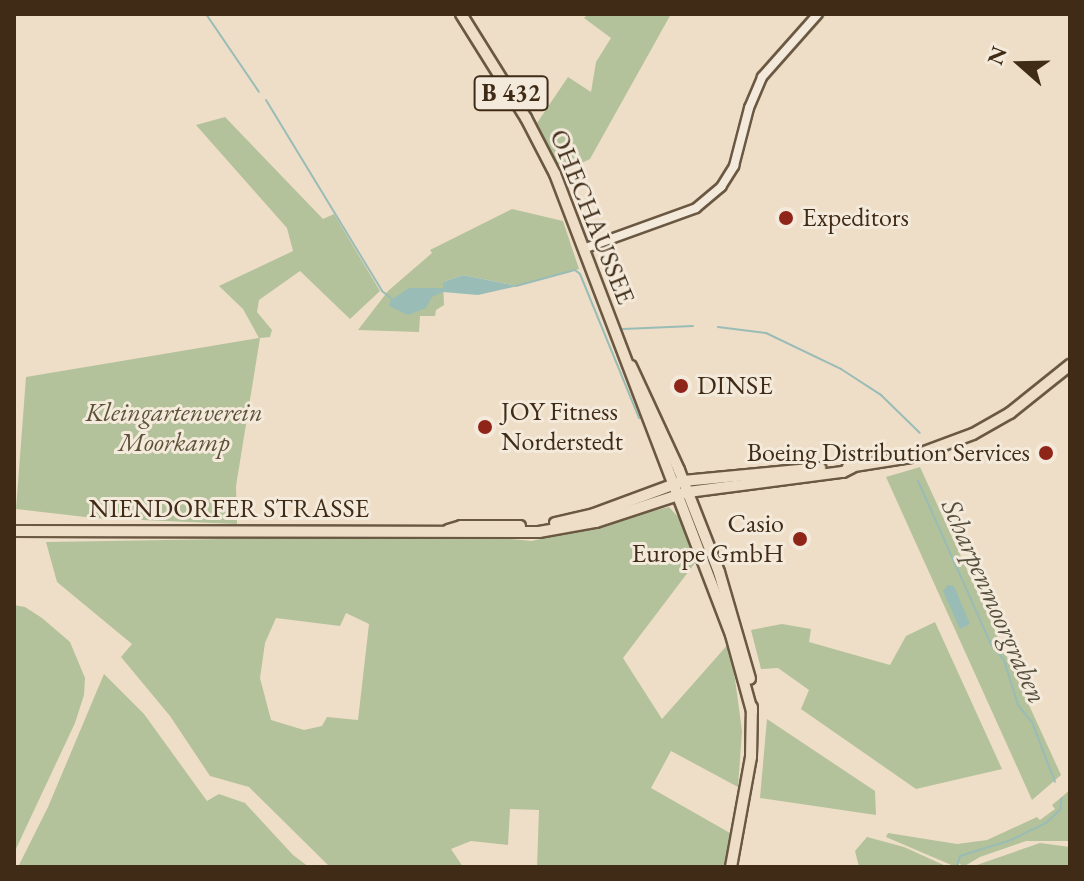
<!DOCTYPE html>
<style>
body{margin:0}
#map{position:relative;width:1084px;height:881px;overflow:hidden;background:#eedec7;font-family:"EB Garamond",serif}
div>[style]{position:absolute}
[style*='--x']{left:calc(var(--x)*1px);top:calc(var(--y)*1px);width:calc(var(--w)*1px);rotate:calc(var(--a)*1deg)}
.green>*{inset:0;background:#b3c29a}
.water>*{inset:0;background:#99bcb7}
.stream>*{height:2px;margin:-1px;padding:0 1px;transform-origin:1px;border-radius:1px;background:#99bcb7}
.roads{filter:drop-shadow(2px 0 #6b5842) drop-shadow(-2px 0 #6b5842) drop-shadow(0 2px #6b5842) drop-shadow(0 -2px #6b5842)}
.minor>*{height:8px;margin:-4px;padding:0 4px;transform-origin:4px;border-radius:4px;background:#f4eadb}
.major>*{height:10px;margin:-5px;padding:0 5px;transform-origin:5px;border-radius:5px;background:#eedec7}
.dots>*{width:22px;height:22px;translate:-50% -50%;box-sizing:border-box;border:4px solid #f4eadb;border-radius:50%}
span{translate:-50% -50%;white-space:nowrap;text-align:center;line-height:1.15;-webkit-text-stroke:6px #f4eadb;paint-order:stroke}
.shield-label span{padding:2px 6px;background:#f4eadb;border:2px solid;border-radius:6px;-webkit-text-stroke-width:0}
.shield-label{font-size:24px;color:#3f2b16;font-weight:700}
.street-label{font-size:26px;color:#3f2b16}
.poi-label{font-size:26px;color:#3f2b16}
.left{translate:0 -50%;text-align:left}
.right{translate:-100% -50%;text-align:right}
.park-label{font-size:26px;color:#5c5137;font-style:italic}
.water-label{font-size:28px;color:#564f3e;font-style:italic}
.frame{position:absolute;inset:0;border:16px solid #3f2b16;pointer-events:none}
.north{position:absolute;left:980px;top:24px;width:80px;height:80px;-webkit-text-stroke:6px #f4eadb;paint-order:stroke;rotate:290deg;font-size:22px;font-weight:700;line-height:32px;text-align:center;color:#3f2b16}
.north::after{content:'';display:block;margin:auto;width:28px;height:36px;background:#3f2b16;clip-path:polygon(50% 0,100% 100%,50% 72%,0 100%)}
</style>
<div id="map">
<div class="green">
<i style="clip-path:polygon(588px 14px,671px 14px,590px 159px,561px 173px,537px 123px,568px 77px,591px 92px,596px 62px,611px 38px,584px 18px)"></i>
<i style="clip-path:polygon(225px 117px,323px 219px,334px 214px,380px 291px,350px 319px,300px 271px,259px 300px,257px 312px,272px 330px,270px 337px,260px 338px,236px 486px,237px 524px,94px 518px,16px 509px,26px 377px,259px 338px,243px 309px,219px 286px,293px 251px,287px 228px,196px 125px)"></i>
<i style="clip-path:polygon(512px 209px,563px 221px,579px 269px,518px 286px,463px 275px,443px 282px,444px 305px,436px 310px,435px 316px,420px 316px,419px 332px,358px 330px,388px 291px,432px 253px,430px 250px)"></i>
<i style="clip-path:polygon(920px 467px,1061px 775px,1032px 800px,886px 477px)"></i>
<i style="clip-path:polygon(evenodd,669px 507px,681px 520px,698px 559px,623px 658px,662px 719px,730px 642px,742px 731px,738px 787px,671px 751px,651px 788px,730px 833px,724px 867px,537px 867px,539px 810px,510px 809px,508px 845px,471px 841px,451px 849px,463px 867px,330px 867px,249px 787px,210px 776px,170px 716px,121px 657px,132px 644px,57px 582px,46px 542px,288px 538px,489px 537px,532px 541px,669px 507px,346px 613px,369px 624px,358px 720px,327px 717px,322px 726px,304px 730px,271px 720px,260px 678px,265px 643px,276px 618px,340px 626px,346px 613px)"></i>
<i style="clip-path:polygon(14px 605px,25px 607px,42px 618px,70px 642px,85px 678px,84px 695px,75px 723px,14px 853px)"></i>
<i style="clip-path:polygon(935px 622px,1002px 769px,916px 789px,801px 709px,809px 690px,778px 668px,761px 669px,751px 630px,782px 624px,811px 629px,809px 642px,890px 665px,906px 636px)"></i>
<i style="clip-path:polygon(104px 674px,144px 714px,207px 801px,219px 794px,245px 803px,293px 855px,309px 867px,18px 867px,48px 807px)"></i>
<i style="clip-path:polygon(767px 719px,875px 791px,876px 815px,760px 798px)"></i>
<i style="clip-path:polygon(1070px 790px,1070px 841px,1026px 841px,980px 857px,963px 867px,959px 863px,959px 867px,956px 867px,886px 837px,888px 833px,957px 844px,987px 840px,1037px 817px,1040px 820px,1055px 809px,1052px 805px)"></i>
<i style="clip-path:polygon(867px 837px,904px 847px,948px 867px,859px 867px,855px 851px)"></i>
<i style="clip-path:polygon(1040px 843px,1070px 847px,1070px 867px,971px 867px)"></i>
</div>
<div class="water">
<i style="clip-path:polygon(463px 275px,518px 286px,478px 295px,443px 292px,432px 297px,426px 308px,408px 315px,389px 306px,391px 300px,409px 288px,443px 288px,443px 282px)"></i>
<i style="clip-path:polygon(948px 585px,954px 586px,970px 624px,960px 629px,943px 591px)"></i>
</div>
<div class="stream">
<i style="--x:206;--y:14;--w:94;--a:55.8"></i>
<i style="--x:266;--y:100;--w:223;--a:58.7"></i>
<i style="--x:382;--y:291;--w:14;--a:39"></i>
<i style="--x:516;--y:286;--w:61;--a:-15.2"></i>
<i style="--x:575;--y:270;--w:6;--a:39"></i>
<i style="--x:580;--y:274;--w:156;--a:67.7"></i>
<i style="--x:718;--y:327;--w:48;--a:7.1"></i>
<i style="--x:766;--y:333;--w:83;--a:25.6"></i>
<i style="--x:841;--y:369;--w:48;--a:33"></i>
<i style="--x:881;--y:395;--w:54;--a:44.3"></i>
<i style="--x:623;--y:329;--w:70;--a:-2.5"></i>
<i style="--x:918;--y:481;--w:179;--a:65.9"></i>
<i style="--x:991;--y:644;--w:21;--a:51"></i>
<i style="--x:1004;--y:660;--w:47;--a:72.7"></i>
<i style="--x:1018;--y:705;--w:22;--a:51"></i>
<i style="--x:1032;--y:722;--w:64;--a:69"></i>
<i style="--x:957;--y:867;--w:11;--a:-75"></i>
<i style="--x:960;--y:856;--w:53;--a:-17.4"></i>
<i style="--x:1011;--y:840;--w:39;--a:-26"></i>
<i style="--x:1046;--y:823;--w:19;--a:-43"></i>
<i style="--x:1060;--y:810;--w:12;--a:-81"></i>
</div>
<div class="roads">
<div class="minor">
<i style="--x:583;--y:249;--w:120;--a:-19.9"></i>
<i style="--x:696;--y:208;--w:33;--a:-40"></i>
<i style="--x:721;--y:187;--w:25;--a:-58"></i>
<i style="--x:734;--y:166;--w:60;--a:-75.5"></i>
<i style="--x:749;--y:108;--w:34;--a:-67"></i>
<i style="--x:762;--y:77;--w:84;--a:-48.4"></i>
</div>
<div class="major">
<i style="--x:461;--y:14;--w:123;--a:58"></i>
<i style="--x:526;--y:118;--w:63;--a:62.6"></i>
<i style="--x:555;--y:174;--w:493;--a:69.1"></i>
<i style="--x:731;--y:635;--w:79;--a:74.6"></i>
<i style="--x:631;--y:366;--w:115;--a:65.2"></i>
<i style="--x:679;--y:470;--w:110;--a:68.6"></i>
<i style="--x:719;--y:572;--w:111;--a:73.8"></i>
<i style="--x:848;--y:467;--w:64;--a:-9"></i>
<i style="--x:911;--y:457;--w:66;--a:-20.4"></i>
<i style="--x:973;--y:434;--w:43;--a:-29.6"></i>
<i style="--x:1010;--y:413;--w:77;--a:-38.7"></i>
<i style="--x:555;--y:523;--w:40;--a:-13"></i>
<i style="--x:594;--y:514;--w:95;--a:-20.3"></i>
<i style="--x:683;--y:481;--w:138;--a:-5.4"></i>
<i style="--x:448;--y:530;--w:14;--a:-17"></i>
<i style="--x:461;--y:526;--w:59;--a:0"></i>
<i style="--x:14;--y:531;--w:525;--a:0.11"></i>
<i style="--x:539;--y:532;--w:58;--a:-10"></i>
<i style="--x:596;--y:522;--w:97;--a:-18.1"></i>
<i style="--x:688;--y:492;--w:156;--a:-7.4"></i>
<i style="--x:843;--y:472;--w:11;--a:-27"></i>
<i style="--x:731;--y:867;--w:112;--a:-79.7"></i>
<i style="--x:751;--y:757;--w:50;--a:-88.9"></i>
</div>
</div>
<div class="dots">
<i style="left:786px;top:218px;background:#8f2418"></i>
<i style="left:681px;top:386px;background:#8f2418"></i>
<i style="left:485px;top:427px;background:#8f2418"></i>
<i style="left:1046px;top:453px;background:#8f2418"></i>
<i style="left:800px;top:539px;background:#8f2418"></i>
</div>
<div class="shield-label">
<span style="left:511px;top:93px">B 432</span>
</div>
<div class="street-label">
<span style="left:592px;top:217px;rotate:68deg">OHECHAUSSEE</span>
<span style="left:229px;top:509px">NIENDORFER STRASSE</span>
</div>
<div class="poi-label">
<span class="left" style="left:802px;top:218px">Expeditors</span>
<span class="left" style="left:697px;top:386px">DINSE</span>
<span class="left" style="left:501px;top:427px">JOY Fitness<br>Norderstedt</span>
<span class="right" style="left:1030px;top:453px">Boeing Distribution Services</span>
<span class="right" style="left:784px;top:539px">Casio<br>Europe GmbH</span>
</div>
<div class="park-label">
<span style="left:174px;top:428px">Kleingartenverein<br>Moorkamp</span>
</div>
<div class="water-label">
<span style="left:995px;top:601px;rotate:66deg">Scharpenmoorgraben</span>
</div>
<div class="frame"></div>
<div class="north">N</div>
</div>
